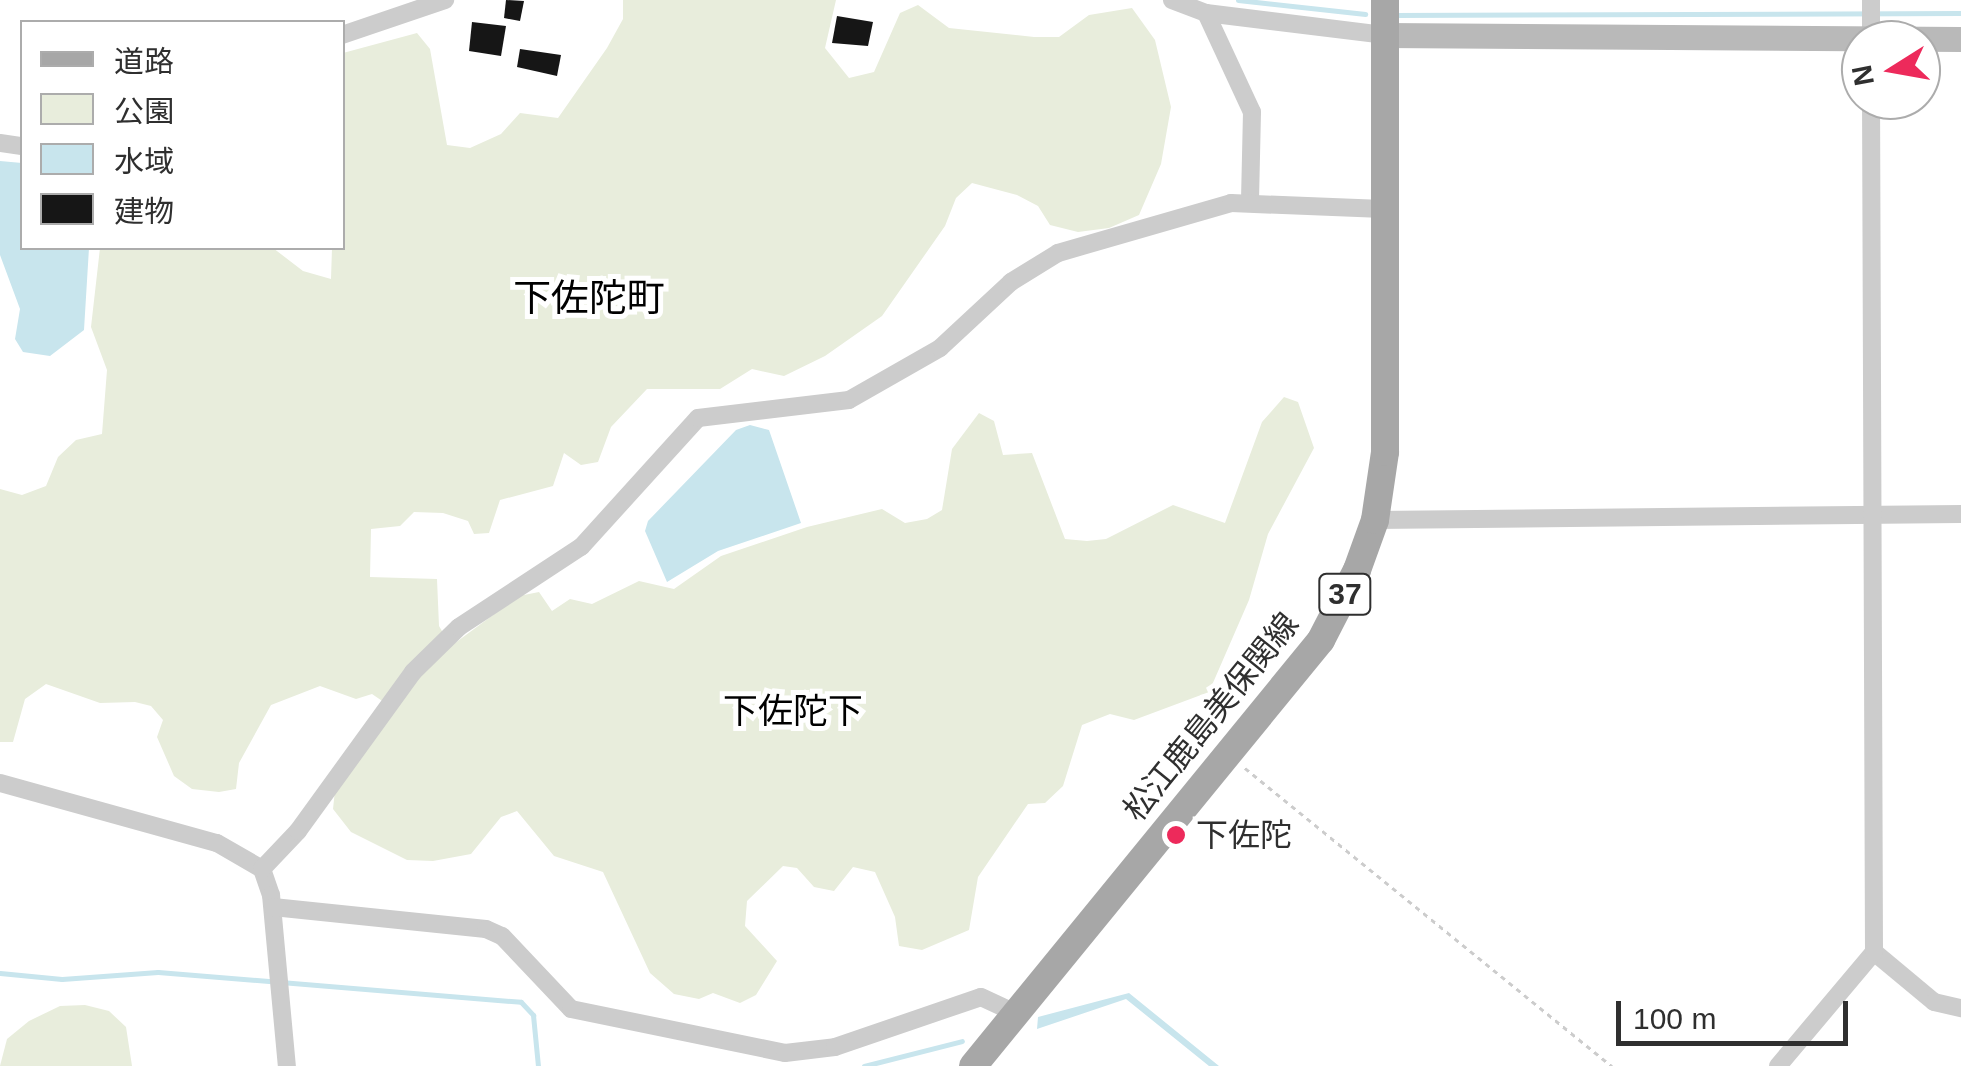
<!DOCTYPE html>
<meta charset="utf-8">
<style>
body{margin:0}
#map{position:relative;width:1961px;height:1066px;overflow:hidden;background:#fff;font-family:Arial,"Noto Sans JP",sans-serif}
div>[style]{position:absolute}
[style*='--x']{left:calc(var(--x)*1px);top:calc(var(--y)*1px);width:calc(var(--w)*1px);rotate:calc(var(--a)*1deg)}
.green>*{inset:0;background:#e8eddc}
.water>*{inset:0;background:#c8e5ed}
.stream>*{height:5px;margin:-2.5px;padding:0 2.5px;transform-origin:2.5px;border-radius:2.5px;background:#c8e5ed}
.building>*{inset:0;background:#161616}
.path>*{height:2.5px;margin-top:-1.25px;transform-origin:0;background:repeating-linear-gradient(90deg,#ccc 0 5px,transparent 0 10px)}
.street>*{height:18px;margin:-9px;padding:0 9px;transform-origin:9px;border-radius:9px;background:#ccc}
.secondary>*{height:25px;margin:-12.5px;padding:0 12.5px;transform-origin:12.5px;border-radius:12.5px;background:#b9b9b9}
.primary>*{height:28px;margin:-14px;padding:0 14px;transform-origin:14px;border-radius:14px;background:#a7a7a7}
.dots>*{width:28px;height:28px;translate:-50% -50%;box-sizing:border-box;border:5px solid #fff;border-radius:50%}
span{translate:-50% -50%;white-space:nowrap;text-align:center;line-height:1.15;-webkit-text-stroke:10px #fff;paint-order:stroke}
.shield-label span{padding:2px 8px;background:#fff;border:2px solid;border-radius:8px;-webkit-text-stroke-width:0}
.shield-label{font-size:30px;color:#2f2f2f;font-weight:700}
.street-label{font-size:32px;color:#2f2f2f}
.poi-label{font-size:32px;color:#2f2f2f}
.left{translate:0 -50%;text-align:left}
.neighbourhood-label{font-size:35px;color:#000}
.quarter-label{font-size:38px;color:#000}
.legend{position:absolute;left:20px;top:20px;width:325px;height:230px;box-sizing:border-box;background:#fff;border:2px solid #acacac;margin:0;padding:12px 18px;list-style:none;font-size:30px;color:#2f2f2f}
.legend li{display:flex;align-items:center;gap:20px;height:50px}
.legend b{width:50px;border:2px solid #acacac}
.north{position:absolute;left:1841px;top:20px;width:100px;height:100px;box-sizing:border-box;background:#fff;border:2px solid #acacac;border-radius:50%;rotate:259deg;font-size:28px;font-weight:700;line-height:40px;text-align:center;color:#2f2f2f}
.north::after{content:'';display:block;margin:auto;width:35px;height:45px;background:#ed2a5b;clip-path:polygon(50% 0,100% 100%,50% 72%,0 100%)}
.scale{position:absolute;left:1616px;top:1001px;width:232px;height:45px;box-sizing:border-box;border:5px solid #2f2f2f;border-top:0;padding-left:12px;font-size:30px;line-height:35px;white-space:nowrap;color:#2f2f2f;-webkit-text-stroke:8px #fff;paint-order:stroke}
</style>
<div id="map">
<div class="green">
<i style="clip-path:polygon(623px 0,836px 0,825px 48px,849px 78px,874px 72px,900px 13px,918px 5px,949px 28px,1034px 37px,1059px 37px,1089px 15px,1132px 8px,1155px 40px,1171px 107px,1161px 164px,1139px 215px,1109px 228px,1078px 232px,1050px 225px,1038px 206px,1017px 195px,972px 183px,956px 198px,945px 226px,882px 316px,825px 356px,784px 376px,752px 369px,720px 389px,647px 389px,611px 427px,598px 462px,581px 465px,564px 453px,553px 486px,500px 500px,489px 533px,474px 534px,468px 521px,443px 513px,414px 512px,400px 526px,371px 529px,370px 577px,437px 579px,439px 626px,451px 646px,519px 596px,539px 592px,552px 611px,570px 599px,592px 604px,639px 581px,674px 589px,721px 556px,807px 527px,882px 509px,905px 523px,927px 519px,942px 510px,952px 449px,979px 413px,994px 421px,1003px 455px,1032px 453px,1065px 539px,1087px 541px,1106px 539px,1173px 505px,1225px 523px,1262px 422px,1284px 397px,1298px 402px,1314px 448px,1268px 534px,1249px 600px,1209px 692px,1134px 720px,1110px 714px,1082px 725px,1063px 786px,1045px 803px,1028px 804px,978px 877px,969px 930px,922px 950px,899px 946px,895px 917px,875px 872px,853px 867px,834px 891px,814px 887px,797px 868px,783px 866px,747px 901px,745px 926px,777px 961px,756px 995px,740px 1003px,713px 993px,699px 999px,674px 994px,650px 973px,603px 872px,554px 856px,517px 811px,501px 817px,471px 854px,433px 861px,407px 860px,351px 832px,333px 809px,335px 790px,391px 707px,372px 694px,356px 699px,320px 686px,271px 705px,239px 763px,236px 789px,219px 792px,192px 789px,174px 776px,157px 737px,163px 720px,151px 706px,135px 702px,100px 703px,46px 684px,25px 699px,13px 742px,0 742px,0 489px,22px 495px,46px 486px,58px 457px,76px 440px,102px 434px,107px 370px,91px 327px,100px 248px,273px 248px,303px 271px,331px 279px,332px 248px,342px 248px,343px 53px,417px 33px,430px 49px,447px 145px,470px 148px,501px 134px,520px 113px,558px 118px,607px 48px,623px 19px)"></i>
<i style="clip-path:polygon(85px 1005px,109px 1011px,126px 1027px,132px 1066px,0 1066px,7px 1039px,29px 1021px,60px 1006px)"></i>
</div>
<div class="water">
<i style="clip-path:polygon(0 161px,22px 163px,22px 248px,89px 248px,84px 330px,50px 356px,23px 352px,15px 339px,20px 309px,0 255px)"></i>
<i style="clip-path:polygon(750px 425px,769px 430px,801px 523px,718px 551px,667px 582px,645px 531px,648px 521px,736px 430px)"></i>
<i style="clip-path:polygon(1129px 993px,1219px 1066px,1209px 1066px,1126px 999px,1037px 1029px,1038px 1017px)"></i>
</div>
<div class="stream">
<i style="--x:1238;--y:0;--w:128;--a:6.3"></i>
<i style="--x:1394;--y:15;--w:567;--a:-0.2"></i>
<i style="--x:0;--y:973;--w:62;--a:5.5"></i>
<i style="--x:62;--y:979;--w:96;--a:-4.2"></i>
<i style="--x:158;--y:972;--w:364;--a:4.7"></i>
<i style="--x:521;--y:1002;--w:18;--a:47"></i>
<i style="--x:533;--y:1015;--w:51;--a:84.4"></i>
<i style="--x:864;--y:1066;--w:101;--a:-14.3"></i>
</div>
<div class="building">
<i style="clip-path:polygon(506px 0,524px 1px,520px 21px,504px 18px)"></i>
<i style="clip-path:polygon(837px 16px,873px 22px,868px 46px,832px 43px)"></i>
<i style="clip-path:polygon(472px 22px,506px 26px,501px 56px,469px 51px)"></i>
<i style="clip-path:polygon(520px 49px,561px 55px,557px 76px,517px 67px)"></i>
</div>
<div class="path">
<i style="--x:1245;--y:768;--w:473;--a:39.1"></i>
</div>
<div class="street">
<i style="--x:1172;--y:0;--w:36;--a:21"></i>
<i style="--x:1206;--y:13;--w:179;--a:7"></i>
<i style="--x:1871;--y:0;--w:40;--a:90"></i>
<i style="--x:1206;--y:13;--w:109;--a:65.1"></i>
<i style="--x:1252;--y:112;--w:88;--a:91.3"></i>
<i style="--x:342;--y:35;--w:109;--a:-18.8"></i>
<i style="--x:0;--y:143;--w:22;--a:8"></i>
<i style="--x:1375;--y:520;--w:586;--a:-0.59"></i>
<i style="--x:0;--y:783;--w:225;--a:15.5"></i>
<i style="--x:217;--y:843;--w:52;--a:30"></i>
<i style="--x:262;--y:869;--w:28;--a:71"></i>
<i style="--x:271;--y:895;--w:172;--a:84.7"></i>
<i style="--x:262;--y:869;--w:52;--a:-46.5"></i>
<i style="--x:298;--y:831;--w:196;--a:-54.1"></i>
<i style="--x:413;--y:672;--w:64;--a:-44.4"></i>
<i style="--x:459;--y:627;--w:146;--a:-33.3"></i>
<i style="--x:581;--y:547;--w:174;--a:-47.8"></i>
<i style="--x:698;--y:418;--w:152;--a:-6.8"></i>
<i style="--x:849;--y:400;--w:105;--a:-29.7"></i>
<i style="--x:940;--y:348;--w:97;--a:-42.9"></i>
<i style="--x:1011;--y:282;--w:55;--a:-31.7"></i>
<i style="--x:1058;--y:253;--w:180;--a:-16.1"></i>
<i style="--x:1231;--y:203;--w:152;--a:2.3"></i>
<i style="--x:273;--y:907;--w:214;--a:5.9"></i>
<i style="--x:486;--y:929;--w:17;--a:24"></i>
<i style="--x:502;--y:936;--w:100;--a:46.6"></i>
<i style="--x:571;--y:1009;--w:218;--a:11.6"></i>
<i style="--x:785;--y:1053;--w:50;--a:-6.8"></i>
<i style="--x:835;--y:1047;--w:154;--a:-18.9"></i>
<i style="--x:981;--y:997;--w:38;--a:25"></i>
<i style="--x:1874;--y:952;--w:78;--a:39.8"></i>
<i style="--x:1934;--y:1002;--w:28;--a:13"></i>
<i style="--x:1778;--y:1066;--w:149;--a:-49.9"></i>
<i style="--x:1874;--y:952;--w:852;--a:-90.2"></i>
</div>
<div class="secondary">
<i style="--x:1384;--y:35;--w:577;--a:0.4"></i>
</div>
<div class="primary">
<i style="--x:973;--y:1066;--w:550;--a:-50.75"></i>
<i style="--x:1321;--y:640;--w:79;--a:-62.8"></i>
<i style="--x:1357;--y:570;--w:53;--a:-70.2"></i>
<i style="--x:1375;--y:520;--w:69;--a:-81.6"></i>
<i style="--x:1385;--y:452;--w:452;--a:-90"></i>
</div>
<div class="dots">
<i style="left:1176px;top:835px;background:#ed2a5b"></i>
</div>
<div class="shield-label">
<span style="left:1345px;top:594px">37</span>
</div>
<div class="street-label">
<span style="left:1211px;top:717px;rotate:-51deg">松江鹿島美保関線</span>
</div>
<div class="poi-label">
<span class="left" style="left:1196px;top:835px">下佐陀</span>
</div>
<div class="neighbourhood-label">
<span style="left:793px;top:711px">下佐陀下</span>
</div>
<div class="quarter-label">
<span style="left:589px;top:299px">下佐陀町</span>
</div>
<ul class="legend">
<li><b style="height:12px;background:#a7a7a7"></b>道路</li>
<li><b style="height:28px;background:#e8eddc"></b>公園</li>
<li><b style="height:28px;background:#c8e5ed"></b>水域</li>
<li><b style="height:28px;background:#161616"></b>建物</li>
</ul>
<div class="north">N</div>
<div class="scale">100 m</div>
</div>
